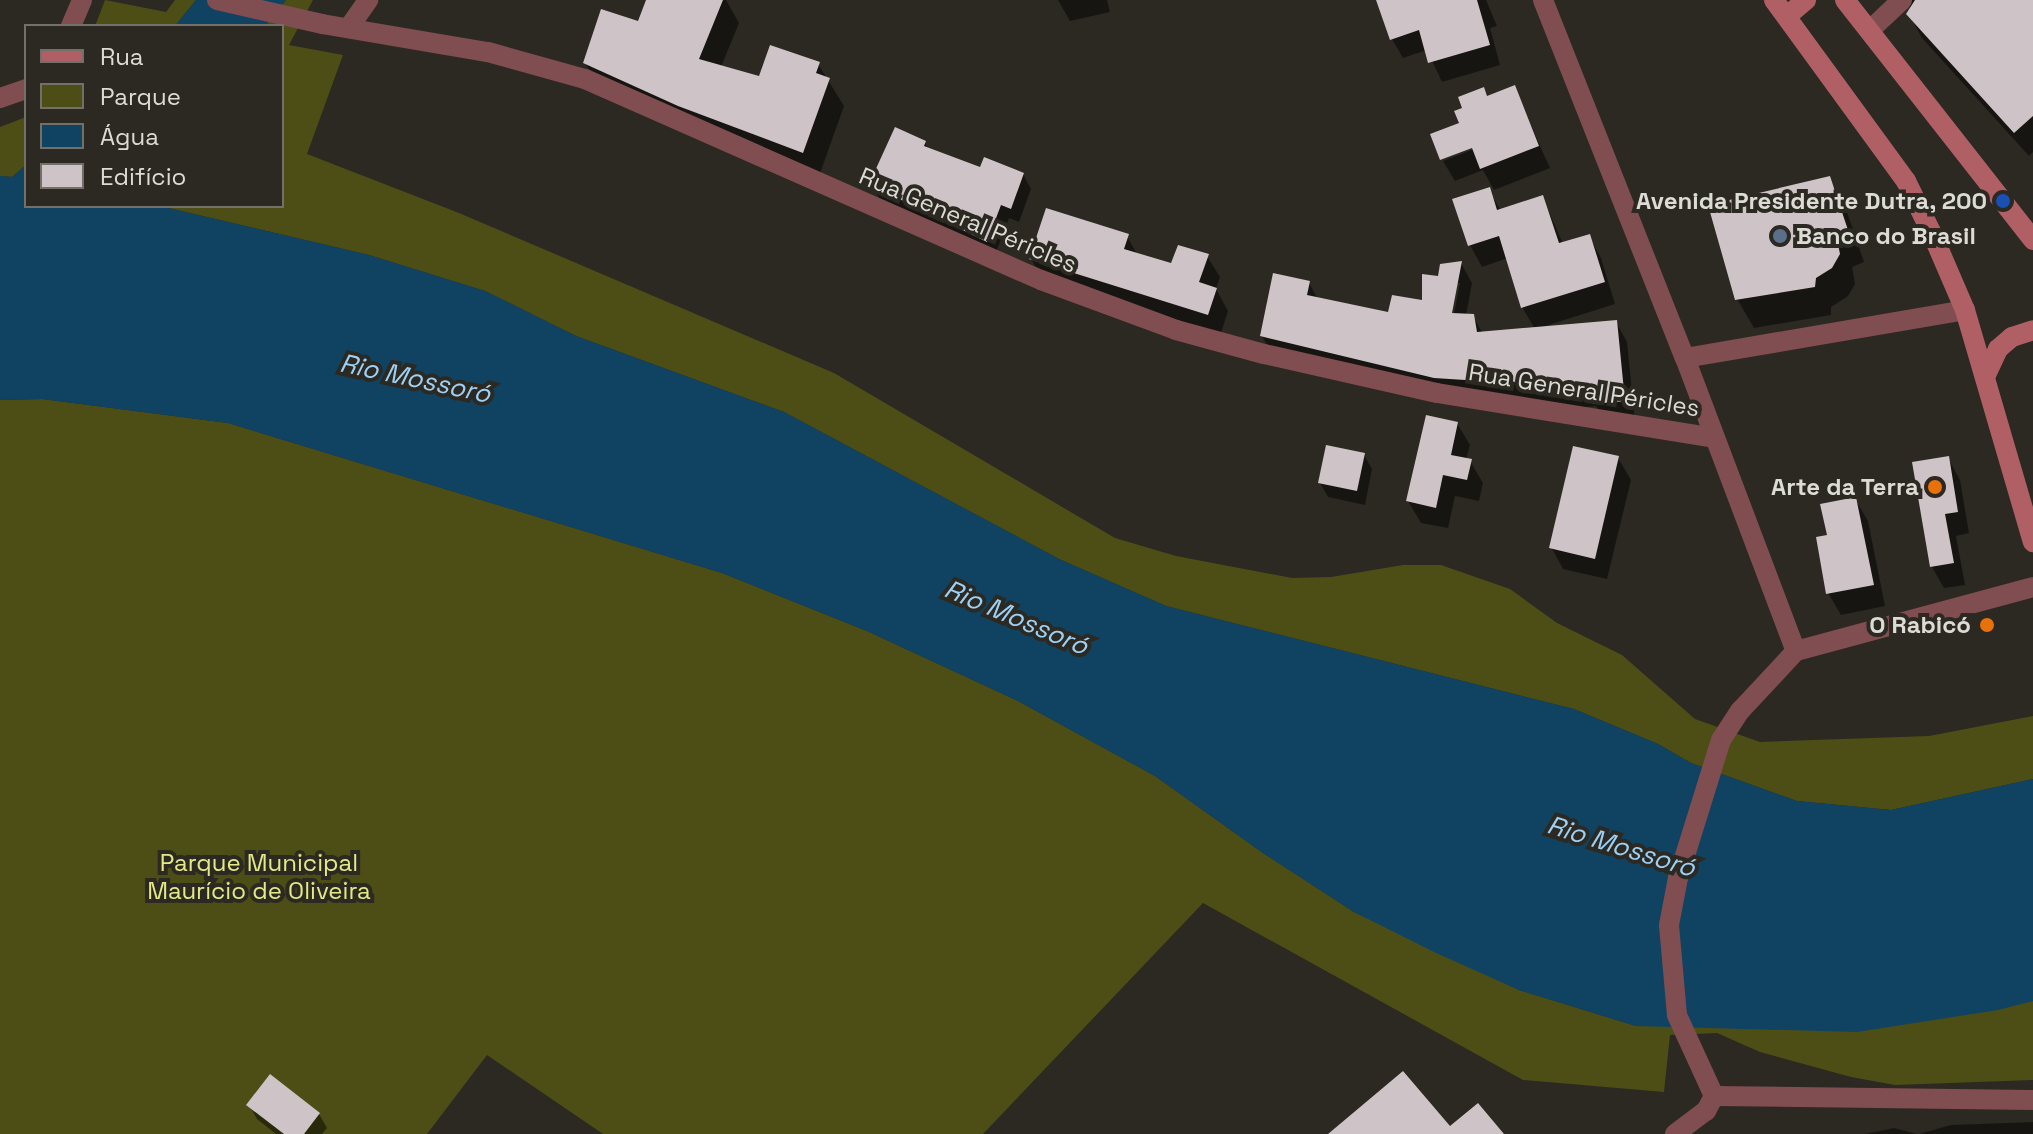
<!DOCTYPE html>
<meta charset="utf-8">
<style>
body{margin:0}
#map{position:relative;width:2033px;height:1134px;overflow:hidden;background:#2b2921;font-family:"Space Grotesk",sans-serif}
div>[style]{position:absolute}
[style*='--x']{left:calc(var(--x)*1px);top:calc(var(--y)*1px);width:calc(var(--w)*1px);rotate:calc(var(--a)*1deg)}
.green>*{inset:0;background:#4c4e16}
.water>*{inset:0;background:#104362}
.shadow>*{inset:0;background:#0007}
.building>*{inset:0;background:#cec3c7}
.street>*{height:20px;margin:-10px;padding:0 10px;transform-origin:10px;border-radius:10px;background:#804d50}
.secondary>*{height:20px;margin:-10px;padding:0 10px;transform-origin:10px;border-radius:10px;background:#b06065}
.dots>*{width:22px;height:22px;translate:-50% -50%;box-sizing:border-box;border:4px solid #2b2921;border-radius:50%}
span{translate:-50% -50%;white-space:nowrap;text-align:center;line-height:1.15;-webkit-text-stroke:8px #2b2921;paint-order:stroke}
.poi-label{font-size:24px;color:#dcdbd6;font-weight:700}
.right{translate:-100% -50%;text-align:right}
.left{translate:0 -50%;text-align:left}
.street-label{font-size:24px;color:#dcdbd6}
.park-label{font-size:24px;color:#e4e985}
.water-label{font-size:26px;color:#9dd0f5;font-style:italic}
.legend{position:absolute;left:24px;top:24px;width:260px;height:184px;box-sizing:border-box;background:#2b2921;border:2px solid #727069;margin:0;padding:10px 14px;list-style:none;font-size:24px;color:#dcdbd6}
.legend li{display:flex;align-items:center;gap:16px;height:40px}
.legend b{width:40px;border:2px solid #727069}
</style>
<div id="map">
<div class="green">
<i style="clip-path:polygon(105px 0,166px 12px,175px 0,196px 0,175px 26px,95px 26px)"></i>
<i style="clip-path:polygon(286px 0,313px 0,289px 45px,343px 55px,307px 154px,459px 213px,834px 373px,1115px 538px,1176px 556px,1292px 578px,1331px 577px,1403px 565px,1441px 565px,1510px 589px,1557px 623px,1622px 655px,1695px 719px,1760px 742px,1929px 736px,2033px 716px,2033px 779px,1891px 810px,1797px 801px,1691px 763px,1658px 744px,1574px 709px,1166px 606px,1059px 559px,784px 412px,576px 336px,485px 291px,369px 255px,160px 206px,282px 206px,282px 26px,265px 26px)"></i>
<i style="clip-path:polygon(26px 117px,26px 165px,12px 177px,0 176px,0 127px)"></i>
<i style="clip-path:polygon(42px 399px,228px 423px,722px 573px,867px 631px,1018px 701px,1155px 776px,1263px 853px,1354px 912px,1519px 990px,1636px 1026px,2033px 1000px,2033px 1080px,1895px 1085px,1851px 1077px,1760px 1052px,1717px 1033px,1670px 1035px,1664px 1092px,1523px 1080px,1203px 903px,983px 1134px,603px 1134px,487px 1055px,427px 1134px,0 1134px,0 400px)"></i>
</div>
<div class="water">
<i style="clip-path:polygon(196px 0,286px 0,265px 26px,175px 26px)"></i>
<i style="clip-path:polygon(26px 165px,26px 206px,160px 206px,369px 255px,485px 291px,576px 336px,784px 412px,1059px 559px,1166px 606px,1574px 709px,1658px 744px,1691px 763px,1797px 801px,1891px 810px,2033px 779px,2033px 1001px,1998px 1010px,1857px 1032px,1636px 1026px,1519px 990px,1434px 952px,1354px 912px,1263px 853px,1155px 776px,1018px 701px,867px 631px,722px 573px,228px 423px,42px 399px,0 400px,0 176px,12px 177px)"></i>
</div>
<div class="shadow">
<i style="clip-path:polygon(648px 0,726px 0,739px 23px,721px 67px,760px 78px,818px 64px,844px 106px,818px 179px,601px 89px,585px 63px,639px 24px)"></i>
<i style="clip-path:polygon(1058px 0,1107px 0,1110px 12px,1070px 21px)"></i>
<i style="clip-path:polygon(1382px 0,1486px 0,1497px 26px,1490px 28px,1500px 65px,1442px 82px,1427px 50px,1403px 58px,1392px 39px)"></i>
<i style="clip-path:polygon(1904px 0,2033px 0,2033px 152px,2029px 156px,1922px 38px,1909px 14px,1912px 10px)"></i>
<i style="clip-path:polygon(1514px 88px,1550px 168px,1494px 190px,1483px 170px,1455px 181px,1443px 161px,1482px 146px,1462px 124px,1487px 98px)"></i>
<i style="clip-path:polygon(925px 143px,929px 150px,981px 170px,1023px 174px,1031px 189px,1019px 222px,1009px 218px,995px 255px,879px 198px,871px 184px)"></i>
<i style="clip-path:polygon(1829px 178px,1845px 206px,1864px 262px,1852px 267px,1855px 284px,1848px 296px,1831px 307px,1831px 315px,1754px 328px,1737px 299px)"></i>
<i style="clip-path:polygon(evenodd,1489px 190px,1501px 211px,1543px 198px,1563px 244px,1589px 236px,1601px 258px,1615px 304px,1542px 327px,1616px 322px,1627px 342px,1635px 421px,1607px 424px,1596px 406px,1557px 410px,1273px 356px,1262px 336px,1309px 283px,1318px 299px,1389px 315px,1424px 303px,1440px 278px,1461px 263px,1472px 283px,1466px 316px,1473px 316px,1483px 334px,1535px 329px,1522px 307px,1508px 258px,1482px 267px,1470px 245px,1489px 190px,1456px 283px,1460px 283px,1452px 323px,1448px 323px,1456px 283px)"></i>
<i style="clip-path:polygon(1127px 236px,1138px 256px,1173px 266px,1207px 256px,1220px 277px,1216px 289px,1228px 311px,1220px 336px,1044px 281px,1031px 259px)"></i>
<i style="clip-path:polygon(1457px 423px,1470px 445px,1466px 460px,1470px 461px,1483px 483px,1479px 501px,1455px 496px,1448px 528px,1421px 523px,1408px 501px)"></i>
<i style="clip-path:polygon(1364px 455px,1372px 469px,1365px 505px,1328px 497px,1320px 483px)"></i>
<i style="clip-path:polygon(1618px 458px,1631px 480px,1607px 579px,1563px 569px,1551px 547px)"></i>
<i style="clip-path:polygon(1948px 458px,1960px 480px,1969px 533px,1956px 536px,1965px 585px,1944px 588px,1932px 567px,1914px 464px)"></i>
<i style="clip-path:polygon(1855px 499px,1868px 521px,1885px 606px,1841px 615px,1828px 593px,1829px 536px)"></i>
<i style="clip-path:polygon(249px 1105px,319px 1114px,327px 1128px,322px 1134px,276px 1134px,257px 1119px)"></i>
<i style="clip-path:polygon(2033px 1122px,2033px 1134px,1919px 1134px,1951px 1125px)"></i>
<i style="clip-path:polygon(1894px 1128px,1917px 1134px,1865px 1134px)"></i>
</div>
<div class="building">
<i style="clip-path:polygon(646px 0,723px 0,699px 59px,759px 76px,770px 45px,820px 62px,816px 73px,830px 78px,803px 153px,678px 106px,583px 63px,601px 9px,638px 21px)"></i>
<i style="clip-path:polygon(1376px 0,1477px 0,1490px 45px,1428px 63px,1419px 30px,1390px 40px)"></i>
<i style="clip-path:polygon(1915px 0,2033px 0,2033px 116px,2014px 133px,1906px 14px)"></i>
<i style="clip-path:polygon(1515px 85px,1539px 146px,1480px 169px,1472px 148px,1440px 160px,1430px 134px,1459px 123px,1454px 111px,1462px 108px,1458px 97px,1484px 87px,1487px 96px)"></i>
<i style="clip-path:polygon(895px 127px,926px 141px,924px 146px,980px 167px,984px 157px,1024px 173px,1011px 209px,1001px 205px,987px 242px,869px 184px)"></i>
<i style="clip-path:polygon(1830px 176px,1849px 233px,1837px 239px,1840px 254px,1832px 268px,1816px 278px,1815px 287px,1735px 300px,1708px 205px)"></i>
<i style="clip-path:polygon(1490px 187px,1497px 210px,1543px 195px,1559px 243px,1590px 234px,1605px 282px,1521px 308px,1499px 236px,1468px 246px,1452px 199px)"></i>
<i style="clip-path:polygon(1046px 208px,1129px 234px,1124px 249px,1171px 263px,1178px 245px,1209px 254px,1199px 282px,1217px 288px,1208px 315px,1029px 259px)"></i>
<i style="clip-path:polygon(1462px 261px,1452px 313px,1474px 314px,1477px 332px,1617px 320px,1625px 401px,1593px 404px,1591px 386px,1545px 391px,1482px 373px,1481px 381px,1434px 378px,1260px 336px,1273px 273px,1310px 281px,1307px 295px,1388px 312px,1392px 295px,1422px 300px,1422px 274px,1438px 276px,1440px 264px)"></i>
<i style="clip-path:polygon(1426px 415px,1458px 422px,1451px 455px,1472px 459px,1467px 480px,1443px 475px,1436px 508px,1406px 501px)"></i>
<i style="clip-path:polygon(1326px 445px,1365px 453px,1357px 491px,1318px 483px)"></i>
<i style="clip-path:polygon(1573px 446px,1619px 456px,1595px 559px,1549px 548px)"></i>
<i style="clip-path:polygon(1949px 456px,1958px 512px,1945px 514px,1954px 563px,1930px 567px,1912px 462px)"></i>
<i style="clip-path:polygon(1856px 497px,1874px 585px,1826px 594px,1816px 537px,1827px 535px,1820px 504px)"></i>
<i style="clip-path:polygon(1403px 1071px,1450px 1126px,1478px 1103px,1504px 1134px,1328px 1134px)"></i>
<i style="clip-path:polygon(270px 1074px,320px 1113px,304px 1134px,284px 1134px,246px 1105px)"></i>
</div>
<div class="street">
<i style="--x:217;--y:0;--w:108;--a:12.9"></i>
<i style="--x:322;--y:24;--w:168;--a:9.6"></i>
<i style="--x:488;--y:52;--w:101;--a:15.6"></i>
<i style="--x:585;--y:79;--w:498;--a:23.8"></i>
<i style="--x:1041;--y:280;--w:144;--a:20.3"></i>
<i style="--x:1176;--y:330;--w:91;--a:15.3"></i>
<i style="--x:1264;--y:354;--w:177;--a:12.7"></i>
<i style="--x:1437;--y:393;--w:281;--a:9.2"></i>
<i style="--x:1543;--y:0;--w:385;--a:68.4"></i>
<i style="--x:1685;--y:358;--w:313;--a:69.3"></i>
<i style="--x:71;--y:26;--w:28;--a:-67"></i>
<i style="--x:350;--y:26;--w:32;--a:-55"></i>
<i style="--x:1870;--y:30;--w:44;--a:-43.2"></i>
<i style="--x:0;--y:98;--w:28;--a:-19"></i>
<i style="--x:1685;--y:358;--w:284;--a:-9.7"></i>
<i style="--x:1796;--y:651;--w:245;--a:-15.1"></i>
<i style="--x:1714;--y:1096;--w:89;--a:-114.6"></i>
<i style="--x:1677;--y:1015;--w:90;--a:-95.1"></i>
<i style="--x:1669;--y:925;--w:48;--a:-79.2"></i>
<i style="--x:1678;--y:878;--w:145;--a:-72.7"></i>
<i style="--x:1721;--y:740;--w:35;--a:-57"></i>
<i style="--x:1740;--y:711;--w:82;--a:-47"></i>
<i style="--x:1714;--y:1096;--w:319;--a:0.7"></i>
<i style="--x:1675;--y:1134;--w:39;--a:-37"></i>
<i style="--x:1706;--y:1111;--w:17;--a:-62"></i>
</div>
<div class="secondary">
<i style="--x:1774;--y:0;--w:224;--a:53.9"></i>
<i style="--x:1906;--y:181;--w:64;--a:63.8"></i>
<i style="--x:1934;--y:238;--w:78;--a:66.7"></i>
<i style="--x:1965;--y:310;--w:242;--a:73.7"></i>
<i style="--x:1845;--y:0;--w:305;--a:51.9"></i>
<i style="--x:1787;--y:16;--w:25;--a:-40"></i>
<i style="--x:1985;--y:377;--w:31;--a:-65"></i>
<i style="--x:1998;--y:349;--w:18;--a:-41"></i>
<i style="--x:2012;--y:337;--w:22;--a:-18"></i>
</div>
<div class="dots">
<i style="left:2003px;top:201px;background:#1a4fb4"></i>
<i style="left:1780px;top:236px;background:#5c6f8a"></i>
<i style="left:1935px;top:487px;background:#e8710a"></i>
<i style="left:1987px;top:625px;background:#e8710a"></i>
</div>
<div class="poi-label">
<span class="right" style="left:1987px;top:201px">Avenida Presidente Dutra, 200</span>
<span class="left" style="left:1796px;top:236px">Banco do Brasil</span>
<span class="right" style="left:1919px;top:487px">Arte da Terra</span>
<span class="right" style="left:1971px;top:625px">O Rabicó</span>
</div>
<div class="street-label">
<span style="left:968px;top:220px;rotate:23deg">Rua General Péricles</span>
<span style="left:1584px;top:390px;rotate:9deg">Rua General Péricles</span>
</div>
<div class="park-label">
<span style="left:259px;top:877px">Parque Municipal<br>Maurício de Oliveira</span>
</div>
<div class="water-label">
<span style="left:415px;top:379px;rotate:12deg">Rio Mossoró</span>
<span style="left:1016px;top:618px;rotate:23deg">Rio Mossoró</span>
<span style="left:1621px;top:847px;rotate:17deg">Rio Mossoró</span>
</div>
<ul class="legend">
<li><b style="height:10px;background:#b06065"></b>Rua</li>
<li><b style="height:22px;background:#4c4e16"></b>Parque</li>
<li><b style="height:22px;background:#104362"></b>Água</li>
<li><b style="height:22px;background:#cec3c7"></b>Edifício</li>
</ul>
</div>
